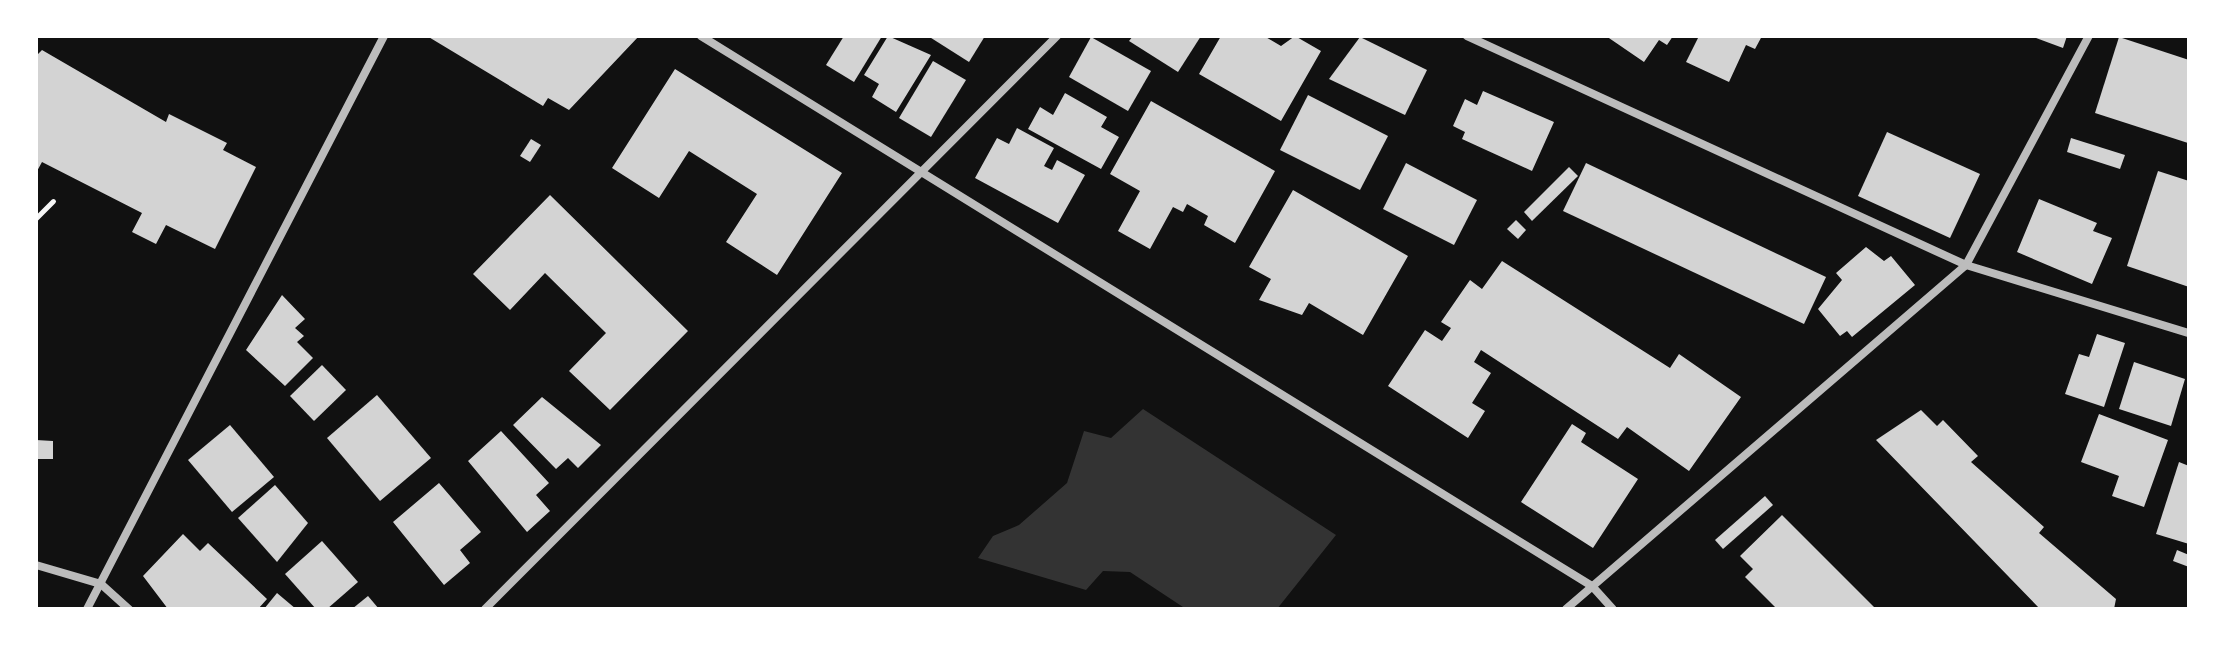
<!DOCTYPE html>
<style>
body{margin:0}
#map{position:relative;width:2225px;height:645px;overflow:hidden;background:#111;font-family:"Work Sans",sans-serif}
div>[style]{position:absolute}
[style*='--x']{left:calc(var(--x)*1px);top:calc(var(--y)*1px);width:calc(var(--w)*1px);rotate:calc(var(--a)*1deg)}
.water>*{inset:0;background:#333}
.building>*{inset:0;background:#d3d3d3}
.path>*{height:5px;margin:-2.5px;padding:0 2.5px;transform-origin:2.5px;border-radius:2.5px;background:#f5f5f5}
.minor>*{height:8px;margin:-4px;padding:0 4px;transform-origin:4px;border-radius:4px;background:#bcbcbc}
span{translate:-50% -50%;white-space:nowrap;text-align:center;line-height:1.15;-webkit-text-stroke:7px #fff;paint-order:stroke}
.frame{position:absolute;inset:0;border:38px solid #fff;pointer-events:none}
</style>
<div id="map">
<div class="water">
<i style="clip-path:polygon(1143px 409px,1336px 535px,1277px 609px,1186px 609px,1130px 572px,1103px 571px,1086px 590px,978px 558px,993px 536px,1019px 525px,1067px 483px,1084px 431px,1111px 438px)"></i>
</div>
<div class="building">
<i style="clip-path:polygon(427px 36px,639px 36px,569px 110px,548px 98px,543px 106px)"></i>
<i style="clip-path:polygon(844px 36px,882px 36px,854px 82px,826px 65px)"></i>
<i style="clip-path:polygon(888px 36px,931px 55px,896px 112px,872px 97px,879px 84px,864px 75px)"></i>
<i style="clip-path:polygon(928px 36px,985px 36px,969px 62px)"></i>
<i style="clip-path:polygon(1133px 36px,1201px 36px,1178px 72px,1129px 41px)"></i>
<i style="clip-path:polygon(1221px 36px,1264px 36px,1281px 46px,1295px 36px,1321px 51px,1281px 121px,1199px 74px)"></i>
<i style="clip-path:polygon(1606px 36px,1673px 36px,1667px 45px,1659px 40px,1644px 62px)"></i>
<i style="clip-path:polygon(1699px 36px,1762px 36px,1755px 49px,1746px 45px,1729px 82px,1686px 62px)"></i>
<i style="clip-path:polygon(2031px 36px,2067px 36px,2063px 48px)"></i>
<i style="clip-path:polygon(1091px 37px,1151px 71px,1128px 111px,1069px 77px)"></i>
<i style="clip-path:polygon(1360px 37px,1427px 70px,1405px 115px,1329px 79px)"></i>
<i style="clip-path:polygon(2119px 37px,2189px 60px,2188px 143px,2095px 113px)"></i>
<i style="clip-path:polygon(42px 50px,166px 122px,169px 114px,227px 143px,223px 150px,256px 167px,215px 249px,166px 225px,156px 244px,132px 232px,142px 213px,42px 162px,36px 173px,36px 56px)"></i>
<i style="clip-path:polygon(933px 61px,966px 80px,931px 137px,899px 118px)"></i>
<i style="clip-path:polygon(675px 69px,842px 173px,777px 275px,726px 242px,757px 194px,689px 151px,659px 198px,612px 168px)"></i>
<i style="clip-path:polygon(1483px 91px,1554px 122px,1532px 171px,1462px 139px,1465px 132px,1453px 126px,1465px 99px,1477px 105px)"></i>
<i style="clip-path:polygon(1065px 93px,1107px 117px,1101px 127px,1119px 137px,1101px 169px,1028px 129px,1040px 107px,1053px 115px)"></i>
<i style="clip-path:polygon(1308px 95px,1388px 136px,1360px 190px,1280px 150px)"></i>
<i style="clip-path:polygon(1151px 101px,1275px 171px,1235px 243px,1204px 225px,1208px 216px,1187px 204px,1183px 212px,1173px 207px,1150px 249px,1118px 231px,1140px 191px,1110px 174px)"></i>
<i style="clip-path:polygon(1017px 128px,1054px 148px,1044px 166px,1052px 170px,1057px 160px,1085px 175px,1058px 223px,975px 178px,997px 138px,1009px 144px)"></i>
<i style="clip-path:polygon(1887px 132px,1980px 174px,1950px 238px,1858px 196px)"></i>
<i style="clip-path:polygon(2071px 138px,2125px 155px,2120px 169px,2067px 152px)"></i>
<i style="clip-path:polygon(531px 139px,541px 145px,530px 162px,520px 156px)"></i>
<i style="clip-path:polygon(1406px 163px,1477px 200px,1454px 245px,1383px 209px)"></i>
<i style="clip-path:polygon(1586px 163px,1826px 277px,1804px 324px,1563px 211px)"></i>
<i style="clip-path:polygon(1569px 167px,1578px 176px,1532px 221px,1524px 212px)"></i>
<i style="clip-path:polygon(2158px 171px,2189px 181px,2189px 287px,2127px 266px)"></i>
<i style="clip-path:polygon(1293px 190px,1408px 256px,1363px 335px,1309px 303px,1302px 315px,1259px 300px,1271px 279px,1249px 267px)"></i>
<i style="clip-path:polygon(550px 195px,688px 331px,610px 410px,569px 371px,606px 333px,545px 273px,510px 310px,473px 274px)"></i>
<i style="clip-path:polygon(2039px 199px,2097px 223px,2093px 231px,2112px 238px,2092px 284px,2017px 252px)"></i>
<i style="clip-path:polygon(1516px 220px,1526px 230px,1518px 239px,1507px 229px)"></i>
<i style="clip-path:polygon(1866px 247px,1884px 261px,1891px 256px,1915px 285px,1852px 337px,1847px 331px,1840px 336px,1818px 309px,1842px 280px,1836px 273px)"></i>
<i style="clip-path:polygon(1502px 261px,1670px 368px,1679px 354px,1741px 397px,1689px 471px,1627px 427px,1618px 439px,1481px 350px,1474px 362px,1491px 373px,1472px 403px,1485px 411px,1468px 438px,1388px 386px,1425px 330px,1442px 341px,1451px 328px,1441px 322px,1470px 280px,1482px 289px)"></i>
<i style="clip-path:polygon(282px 295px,305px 319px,295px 328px,304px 336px,297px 342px,313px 358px,285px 386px,246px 350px)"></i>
<i style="clip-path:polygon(2097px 334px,2125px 343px,2104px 407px,2065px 394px,2079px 354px,2089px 357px)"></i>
<i style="clip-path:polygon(2134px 362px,2185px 379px,2171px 426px,2119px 409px)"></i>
<i style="clip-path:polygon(322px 365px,346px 390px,314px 421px,290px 396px)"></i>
<i style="clip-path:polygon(377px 395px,431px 458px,380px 501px,327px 438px)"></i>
<i style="clip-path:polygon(542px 397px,601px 445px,578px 468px,568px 458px,556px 469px,513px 425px)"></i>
<i style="clip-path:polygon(1921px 410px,1937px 426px,1943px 420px,1978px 456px,1971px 462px,2044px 527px,2039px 533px,2116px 599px,2114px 609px,2040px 609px,1876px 440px)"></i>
<i style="clip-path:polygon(2099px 414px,2168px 440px,2144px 507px,2112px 496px,2119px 476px,2081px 462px)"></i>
<i style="clip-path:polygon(1572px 424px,1586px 433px,1581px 442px,1638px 479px,1593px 548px,1521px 502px)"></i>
<i style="clip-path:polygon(230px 425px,274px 477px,232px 512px,188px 460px)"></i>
<i style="clip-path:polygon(501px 431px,549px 483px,536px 495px,550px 511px,527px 532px,468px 461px)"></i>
<i style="clip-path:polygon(36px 440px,53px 441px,53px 459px,36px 459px)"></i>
<i style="clip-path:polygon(2179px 462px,2189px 466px,2189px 544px,2156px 534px)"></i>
<i style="clip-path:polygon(439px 483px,481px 532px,460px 550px,470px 563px,444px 585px,393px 522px)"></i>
<i style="clip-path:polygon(275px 485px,308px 523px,277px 562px,238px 518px)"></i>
<i style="clip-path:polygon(1765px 496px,1773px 505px,1723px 549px,1715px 540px)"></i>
<i style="clip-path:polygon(1782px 515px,1876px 609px,1777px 609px,1745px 577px,1753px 569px,1740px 556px)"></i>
<i style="clip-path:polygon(183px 534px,200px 551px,208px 543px,267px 599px,258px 609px,168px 609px,143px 576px)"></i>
<i style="clip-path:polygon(322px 541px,358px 582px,327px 609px,316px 609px,285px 574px)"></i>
<i style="clip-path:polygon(2177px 550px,2189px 555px,2189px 567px,2173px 561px)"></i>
<i style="clip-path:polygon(277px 593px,296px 609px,264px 609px)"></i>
<i style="clip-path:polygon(368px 596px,379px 609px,352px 609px)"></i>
</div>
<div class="path">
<i style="--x:36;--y:218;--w:24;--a:-45"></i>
</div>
<div class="minor">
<i style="--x:701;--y:36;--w:1047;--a:31.69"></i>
<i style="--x:1592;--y:586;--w:31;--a:48"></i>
<i style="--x:1467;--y:36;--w:549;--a:24.65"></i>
<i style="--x:1966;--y:265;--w:233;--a:17"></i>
<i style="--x:36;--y:565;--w:68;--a:16.3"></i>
<i style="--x:101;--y:584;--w:38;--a:42"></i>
<i style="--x:87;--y:609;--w:645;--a:-62.6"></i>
<i style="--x:485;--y:609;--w:810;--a:-45.05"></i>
<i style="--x:1566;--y:609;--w:528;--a:-40.7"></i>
<i style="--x:1966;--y:265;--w:260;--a:-61.8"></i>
</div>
<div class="frame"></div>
</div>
